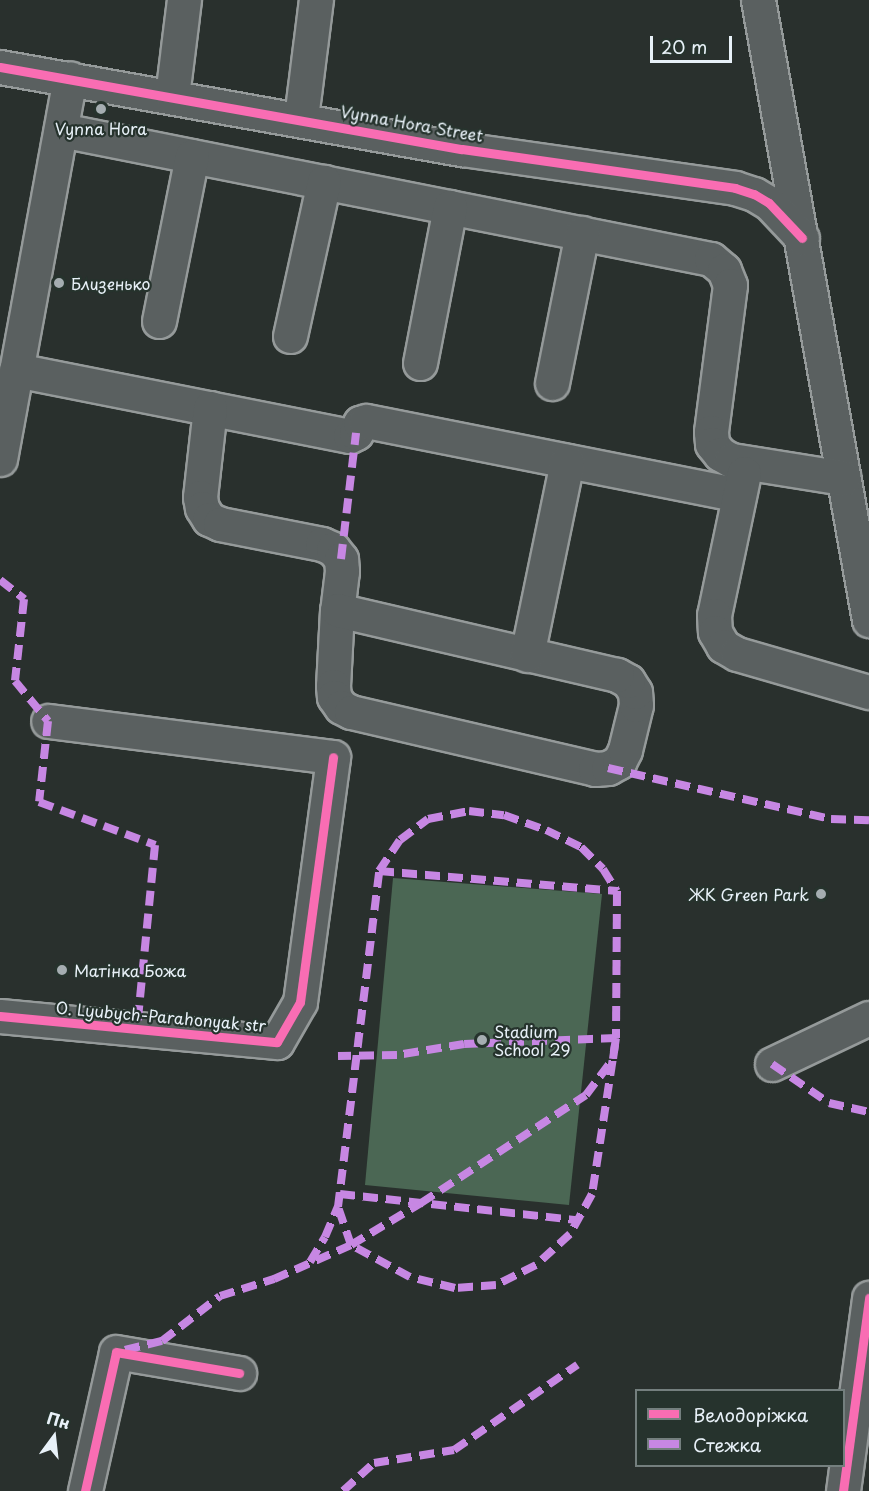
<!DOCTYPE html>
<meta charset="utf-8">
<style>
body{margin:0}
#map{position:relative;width:869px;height:1491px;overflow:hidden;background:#29302d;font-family:"Playpen Sans",sans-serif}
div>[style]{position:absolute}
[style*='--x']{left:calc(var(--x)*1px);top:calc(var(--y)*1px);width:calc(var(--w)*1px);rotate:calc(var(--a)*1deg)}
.green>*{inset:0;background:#4b6754}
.roads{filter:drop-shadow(2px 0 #959a9a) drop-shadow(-2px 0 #959a9a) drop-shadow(0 2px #959a9a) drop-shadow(0 -2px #959a9a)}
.minor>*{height:33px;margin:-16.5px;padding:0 16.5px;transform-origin:16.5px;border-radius:16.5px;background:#5a6060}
.quiet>*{height:8px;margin-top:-4px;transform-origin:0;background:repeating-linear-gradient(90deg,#c787e3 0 15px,transparent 0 23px)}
.cycleway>*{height:9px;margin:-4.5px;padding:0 4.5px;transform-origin:4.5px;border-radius:4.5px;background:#f96db3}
.dots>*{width:16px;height:16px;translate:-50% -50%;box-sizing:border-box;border:3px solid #26332d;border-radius:50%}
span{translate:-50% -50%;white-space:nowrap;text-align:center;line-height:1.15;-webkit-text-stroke:4.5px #26332d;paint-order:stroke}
.street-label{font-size:16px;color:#e8f1f8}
.poi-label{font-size:16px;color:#e8f1f8}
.left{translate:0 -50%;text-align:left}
.right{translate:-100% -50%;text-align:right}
.legend{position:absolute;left:635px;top:1389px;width:210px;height:78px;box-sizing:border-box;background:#26332d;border:2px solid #747f7e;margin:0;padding:8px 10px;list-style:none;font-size:18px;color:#e8f1f8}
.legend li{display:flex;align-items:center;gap:12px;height:30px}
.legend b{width:30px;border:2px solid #747f7e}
.north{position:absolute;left:24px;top:1407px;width:60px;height:60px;-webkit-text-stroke:4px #26332d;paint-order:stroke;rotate:15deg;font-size:16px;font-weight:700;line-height:24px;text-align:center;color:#e8f1f8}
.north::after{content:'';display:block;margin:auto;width:21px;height:27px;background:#e8f1f8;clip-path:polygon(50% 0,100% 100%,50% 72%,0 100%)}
.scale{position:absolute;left:650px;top:36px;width:82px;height:27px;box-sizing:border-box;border:3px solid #e8f1f8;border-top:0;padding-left:8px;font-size:18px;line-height:21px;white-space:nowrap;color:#e8f1f8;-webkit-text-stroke:4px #26332d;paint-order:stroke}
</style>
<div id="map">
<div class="green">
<i style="clip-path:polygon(393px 878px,602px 894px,569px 1205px,365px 1185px)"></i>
</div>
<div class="roads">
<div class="minor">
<i style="--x:758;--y:0;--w:630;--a:79.85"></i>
<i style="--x:0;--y:67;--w:469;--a:10.1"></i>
<i style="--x:462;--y:149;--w:276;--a:8.1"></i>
<i style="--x:735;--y:188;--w:20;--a:18"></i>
<i style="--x:754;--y:194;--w:17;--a:31"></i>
<i style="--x:769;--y:203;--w:48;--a:46.7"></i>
<i style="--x:172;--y:96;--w:97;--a:-82.9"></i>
<i style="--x:301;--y:118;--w:119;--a:-82.8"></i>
<i style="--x:61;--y:130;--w:663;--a:11.23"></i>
<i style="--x:711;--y:259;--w:17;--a:40"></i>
<i style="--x:724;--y:270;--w:16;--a:68"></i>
<i style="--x:730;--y:285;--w:148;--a:97.4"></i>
<i style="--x:711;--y:432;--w:12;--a:85"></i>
<i style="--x:712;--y:444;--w:13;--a:51"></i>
<i style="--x:720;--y:454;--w:13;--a:29"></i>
<i style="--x:731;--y:460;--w:114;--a:9.1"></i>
<i style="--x:159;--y:321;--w:168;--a:-78.7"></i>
<i style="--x:290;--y:336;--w:158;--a:-77.6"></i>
<i style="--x:420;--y:363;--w:159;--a:-79.1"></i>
<i style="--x:16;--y:370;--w:340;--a:11.2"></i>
<i style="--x:350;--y:436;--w:7;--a:-27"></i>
<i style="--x:356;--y:433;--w:11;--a:-68"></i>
<i style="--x:360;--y:423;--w:6;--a:-18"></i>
<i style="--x:366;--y:421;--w:380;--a:11.2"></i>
<i style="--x:552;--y:383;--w:153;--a:-78.7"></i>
<i style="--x:210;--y:408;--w:90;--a:96.4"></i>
<i style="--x:200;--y:497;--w:11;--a:80"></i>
<i style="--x:202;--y:508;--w:13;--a:58"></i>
<i style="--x:209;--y:519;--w:12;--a:24"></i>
<i style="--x:220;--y:524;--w:104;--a:11.1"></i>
<i style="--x:322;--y:544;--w:12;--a:24"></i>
<i style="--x:333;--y:549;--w:13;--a:51"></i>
<i style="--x:341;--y:559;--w:12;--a:85"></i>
<i style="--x:342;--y:571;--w:39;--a:97"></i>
<i style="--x:337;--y:610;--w:76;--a:93"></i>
<i style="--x:333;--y:686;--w:11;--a:85"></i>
<i style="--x:334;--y:697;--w:12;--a:55"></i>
<i style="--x:341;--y:707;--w:11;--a:27"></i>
<i style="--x:351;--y:712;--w:251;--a:13.1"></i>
<i style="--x:595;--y:769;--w:13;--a:-4"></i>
<i style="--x:608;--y:768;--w:13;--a:-29"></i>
<i style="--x:619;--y:762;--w:13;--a:-63"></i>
<i style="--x:625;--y:750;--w:46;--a:-76.3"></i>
<i style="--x:636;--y:705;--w:13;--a:-94"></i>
<i style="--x:635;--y:692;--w:13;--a:-122"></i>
<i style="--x:628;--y:681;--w:13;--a:-151"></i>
<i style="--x:617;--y:675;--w:287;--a:-166.9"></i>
<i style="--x:0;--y:459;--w:387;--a:-79.6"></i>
<i style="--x:744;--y:473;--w:145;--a:101.9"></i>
<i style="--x:714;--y:615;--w:17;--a:87"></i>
<i style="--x:715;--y:632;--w:16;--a:60"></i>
<i style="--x:723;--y:646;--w:16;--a:30"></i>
<i style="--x:737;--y:654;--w:137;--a:16.1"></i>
<i style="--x:527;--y:655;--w:198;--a:-78.3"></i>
<i style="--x:0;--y:1016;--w:278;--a:5.4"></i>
<i style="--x:277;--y:1042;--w:46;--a:-60.1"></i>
<i style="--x:300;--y:1002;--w:247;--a:-82.3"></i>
<i style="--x:333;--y:757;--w:287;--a:-172.8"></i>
<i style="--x:772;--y:1064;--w:107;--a:-25.4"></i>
<i style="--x:85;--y:1491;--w:142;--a:-77.4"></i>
<i style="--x:116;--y:1352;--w:125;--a:9.7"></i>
<i style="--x:843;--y:1491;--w:195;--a:-82.3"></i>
</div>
</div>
<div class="quiet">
<i style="--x:341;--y:559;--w:127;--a:-83.2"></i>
<i style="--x:0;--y:580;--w:31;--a:38"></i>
<i style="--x:24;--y:599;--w:82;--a:96.3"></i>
<i style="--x:15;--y:681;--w:52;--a:50.5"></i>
<i style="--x:48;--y:721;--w:81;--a:96.3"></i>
<i style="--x:39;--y:802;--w:124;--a:20.3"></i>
<i style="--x:155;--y:845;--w:185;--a:95.6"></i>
<i style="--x:608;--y:768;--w:229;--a:12.9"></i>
<i style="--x:831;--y:819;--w:38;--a:2"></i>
<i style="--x:469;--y:811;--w:35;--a:7"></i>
<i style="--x:504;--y:815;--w:45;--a:19.7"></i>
<i style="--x:546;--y:830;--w:39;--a:26"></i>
<i style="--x:581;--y:847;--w:31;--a:45"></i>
<i style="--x:603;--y:869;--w:26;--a:58"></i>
<i style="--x:617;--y:891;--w:147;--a:90.4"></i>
<i style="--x:616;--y:1038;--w:158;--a:98.7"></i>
<i style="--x:592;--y:1194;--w:46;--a:118.8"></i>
<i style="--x:570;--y:1234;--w:46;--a:137.6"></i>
<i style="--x:536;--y:1265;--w:45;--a:153.4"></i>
<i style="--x:496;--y:1285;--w:41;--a:175.8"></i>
<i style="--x:455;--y:1288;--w:46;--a:-166.3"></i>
<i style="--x:410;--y:1277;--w:67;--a:-151.5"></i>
<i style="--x:351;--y:1245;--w:40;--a:-108.9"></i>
<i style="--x:338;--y:1207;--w:338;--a:-83"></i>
<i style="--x:379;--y:871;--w:37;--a:-56"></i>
<i style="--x:400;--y:840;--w:35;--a:-37"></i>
<i style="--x:428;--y:819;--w:42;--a:-11"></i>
<i style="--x:379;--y:871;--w:239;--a:4.8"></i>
<i style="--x:772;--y:1064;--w:69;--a:34.4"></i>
<i style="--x:829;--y:1103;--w:41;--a:12.7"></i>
<i style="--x:340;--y:1194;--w:238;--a:6.3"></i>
<i style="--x:310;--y:1262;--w:29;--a:-59"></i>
<i style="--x:325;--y:1237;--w:33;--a:-67"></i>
<i style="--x:125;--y:1350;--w:38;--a:-14"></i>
<i style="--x:162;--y:1341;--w:73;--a:-37.8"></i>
<i style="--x:220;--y:1296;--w:57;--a:-17.5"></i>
<i style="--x:274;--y:1279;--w:84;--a:-23.8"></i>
<i style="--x:351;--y:1245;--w:82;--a:-31"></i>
<i style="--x:421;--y:1203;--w:197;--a:-33.2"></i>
<i style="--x:586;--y:1095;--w:45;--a:-53.1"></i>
<i style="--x:613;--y:1059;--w:21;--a:-82"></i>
<i style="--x:616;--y:1038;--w:152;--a:177.7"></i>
<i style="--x:464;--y:1044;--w:68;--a:170.7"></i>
<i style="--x:397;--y:1055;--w:59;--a:179"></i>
<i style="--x:343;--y:1491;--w:42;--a:-42.1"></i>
<i style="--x:374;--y:1463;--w:81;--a:-9.2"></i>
<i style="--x:454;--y:1450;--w:150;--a:-34.6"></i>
</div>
<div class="cycleway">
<i style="--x:0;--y:67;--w:469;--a:10.1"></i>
<i style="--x:462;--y:149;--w:276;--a:8.1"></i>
<i style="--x:735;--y:188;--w:20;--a:18"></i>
<i style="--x:754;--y:194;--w:17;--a:31"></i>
<i style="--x:769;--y:203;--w:48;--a:46.7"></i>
<i style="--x:0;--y:1016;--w:278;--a:5.4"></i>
<i style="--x:277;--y:1042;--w:46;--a:-60.1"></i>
<i style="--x:300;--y:1002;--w:247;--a:-82.3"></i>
<i style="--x:85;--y:1491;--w:142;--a:-77.4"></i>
<i style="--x:116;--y:1352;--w:125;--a:9.7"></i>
<i style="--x:843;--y:1491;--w:195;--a:-82.3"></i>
</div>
<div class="dots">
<i style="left:101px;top:109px;background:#a5adb1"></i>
<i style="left:59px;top:283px;background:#a5adb1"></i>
<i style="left:821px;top:894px;background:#a5adb1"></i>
<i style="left:62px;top:970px;background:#a5adb1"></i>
<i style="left:482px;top:1040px;background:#a5adb1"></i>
</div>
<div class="street-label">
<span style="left:412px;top:123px;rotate:10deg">Vynna Hora Street</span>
<span style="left:161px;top:1016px;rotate:5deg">O. Lyubych-Parahonyak str</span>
</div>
<div class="poi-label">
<span style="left:101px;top:128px">Vynna Hora</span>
<span class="left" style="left:71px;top:283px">Близенько</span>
<span class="right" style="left:809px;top:894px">ЖК Green Park</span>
<span class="left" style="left:74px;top:970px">Матінка Божа</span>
<span class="left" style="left:494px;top:1040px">Stadium<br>School 29</span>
</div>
<ul class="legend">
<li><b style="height:8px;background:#f96db3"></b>Велодоріжка</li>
<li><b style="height:8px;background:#c787e3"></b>Стежка</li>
</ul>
<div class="north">Пн</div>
<div class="scale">20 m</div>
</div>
